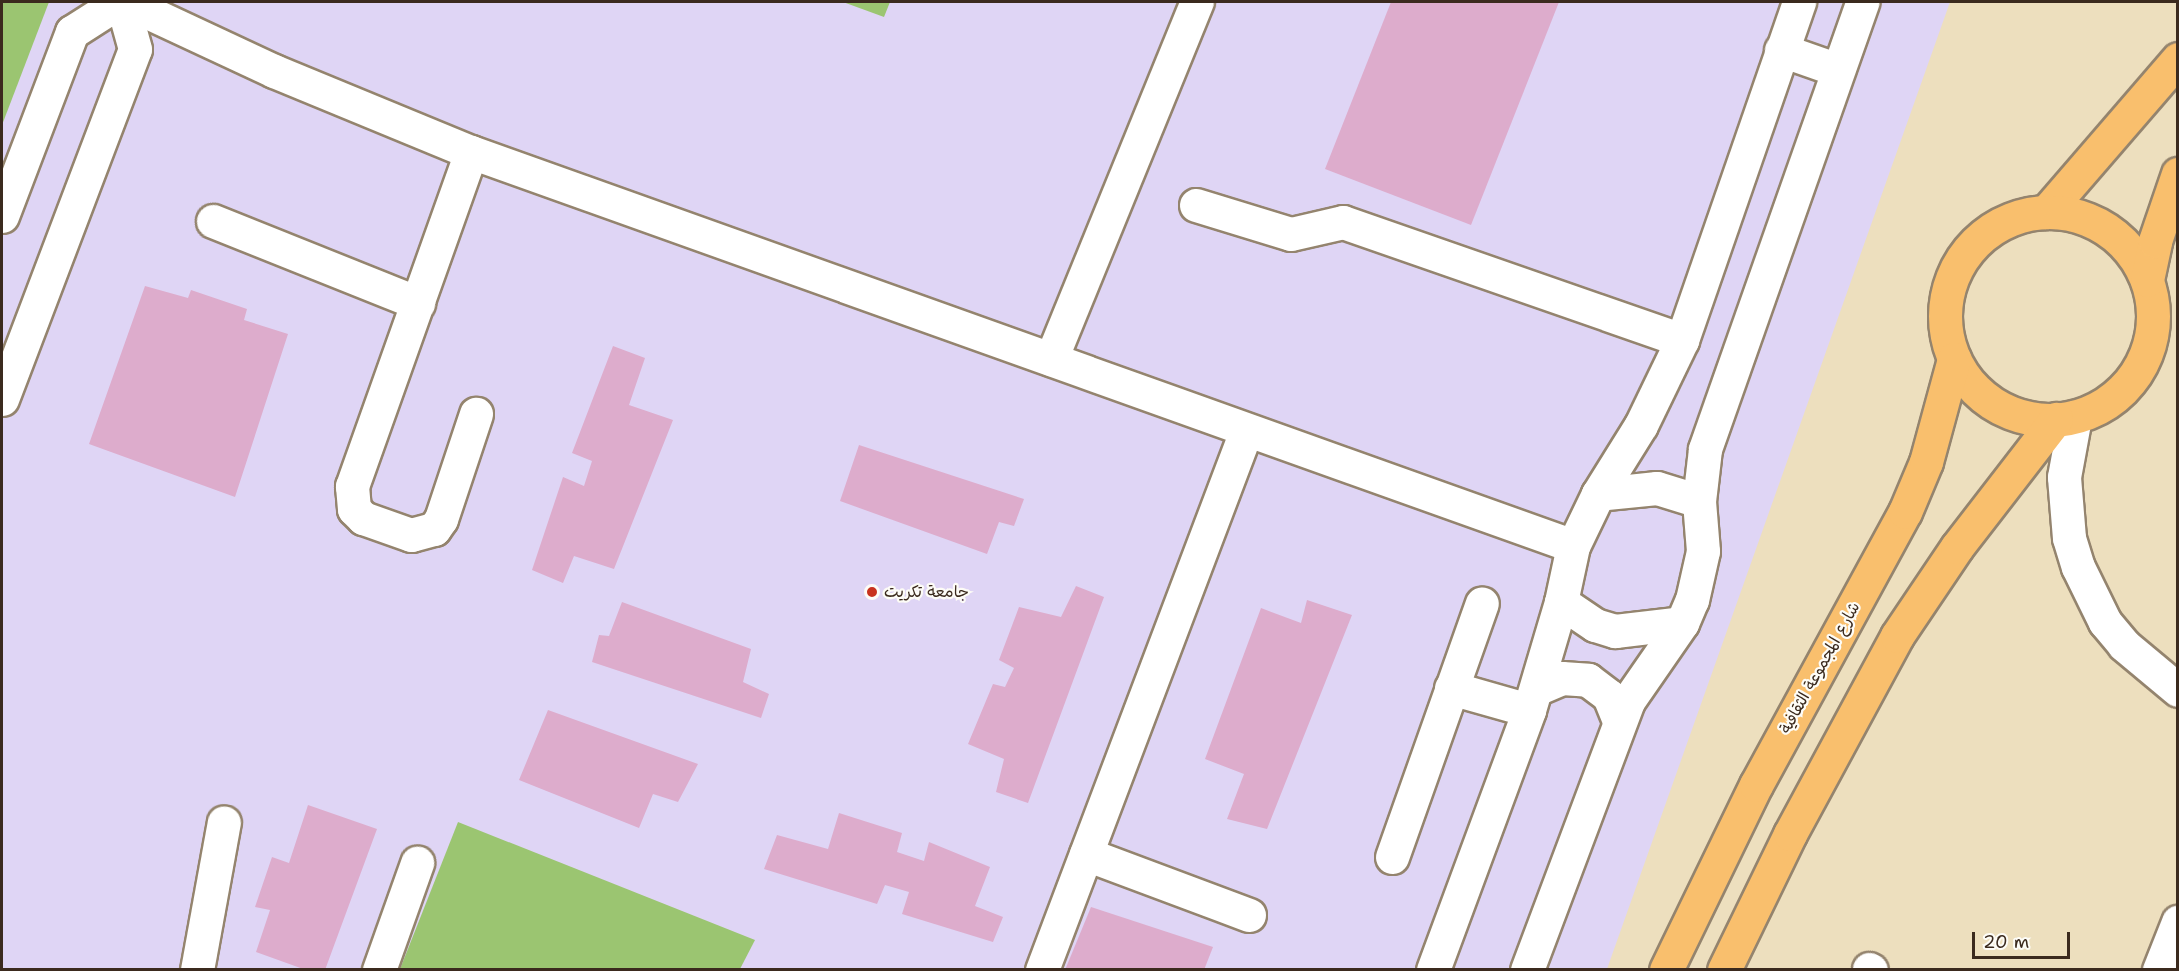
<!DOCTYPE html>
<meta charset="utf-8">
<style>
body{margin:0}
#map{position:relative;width:2179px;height:971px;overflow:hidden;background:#eddfbe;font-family:"Shantell Sans","Playpen Sans Arabic",sans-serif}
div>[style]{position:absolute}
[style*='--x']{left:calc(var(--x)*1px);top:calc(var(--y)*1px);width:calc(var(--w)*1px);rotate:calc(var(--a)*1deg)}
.built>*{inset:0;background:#dfd5f5}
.green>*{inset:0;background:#9bc571}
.building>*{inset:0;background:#ddaccc}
.roads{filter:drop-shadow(2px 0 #94846e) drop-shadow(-2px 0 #94846e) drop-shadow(0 2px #94846e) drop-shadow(0 -2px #94846e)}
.minor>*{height:33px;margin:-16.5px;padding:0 16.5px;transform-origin:16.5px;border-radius:16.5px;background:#fff}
.major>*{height:33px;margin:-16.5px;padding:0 16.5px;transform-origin:16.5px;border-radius:16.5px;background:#f9bf6d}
.major>.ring{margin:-16.5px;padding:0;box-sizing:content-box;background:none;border:33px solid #f9bf6d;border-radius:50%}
.dots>*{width:16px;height:16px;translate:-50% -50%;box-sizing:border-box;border:3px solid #fdfcf7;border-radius:50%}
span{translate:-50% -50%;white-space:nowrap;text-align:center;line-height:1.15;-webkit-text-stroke:4.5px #fdfcf7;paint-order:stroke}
.poi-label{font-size:16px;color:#3b2a1e}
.left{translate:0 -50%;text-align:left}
.street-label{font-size:16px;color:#3b2a1e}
.frame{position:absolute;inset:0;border:3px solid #3b2a1e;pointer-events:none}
.scale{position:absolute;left:1972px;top:932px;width:98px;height:27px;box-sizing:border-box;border:3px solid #3b2a1e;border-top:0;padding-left:8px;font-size:18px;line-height:21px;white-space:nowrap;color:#3b2a1e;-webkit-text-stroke:4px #fdfcf7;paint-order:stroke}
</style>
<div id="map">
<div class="built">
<i style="clip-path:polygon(2px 2px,1950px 2px,1607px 969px,2px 970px)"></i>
</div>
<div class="green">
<i style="clip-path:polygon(2px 2px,49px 2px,2px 125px)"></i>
<i style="clip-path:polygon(843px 2px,890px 2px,884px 17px)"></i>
<i style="clip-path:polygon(458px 822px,755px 940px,740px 969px,400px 969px)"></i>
</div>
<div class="building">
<i style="clip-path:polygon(1391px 2px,1559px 2px,1471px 225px,1325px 169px)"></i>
<i style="clip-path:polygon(145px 286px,188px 298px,191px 290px,247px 309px,244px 320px,288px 334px,235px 497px,89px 444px)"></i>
<i style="clip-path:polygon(613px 346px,645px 358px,629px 405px,673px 420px,614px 569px,574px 556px,563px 583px,532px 570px,563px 477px,584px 486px,592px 461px,572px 453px)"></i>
<i style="clip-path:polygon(859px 445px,1024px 499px,1014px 526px,999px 522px,987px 554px,840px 501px)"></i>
<i style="clip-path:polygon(1076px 586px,1104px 597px,1028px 803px,996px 792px,1004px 759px,968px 744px,993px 684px,1005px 687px,1014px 668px,999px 660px,1019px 607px,1061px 617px)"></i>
<i style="clip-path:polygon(1307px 600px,1352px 615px,1267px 829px,1227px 819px,1244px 774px,1205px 759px,1261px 608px,1301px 623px)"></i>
<i style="clip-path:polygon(622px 602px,751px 649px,743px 682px,769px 694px,761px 718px,592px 662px,599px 635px,609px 636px)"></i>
<i style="clip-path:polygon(548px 710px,698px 764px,678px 802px,653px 794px,639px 828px,519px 780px)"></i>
<i style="clip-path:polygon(308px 805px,377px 829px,325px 970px,306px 970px,256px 952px,270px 910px,255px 907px,272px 857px,289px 863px)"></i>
<i style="clip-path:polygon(839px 813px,902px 833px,897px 852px,924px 861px,929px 842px,990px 867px,975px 906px,1003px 917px,993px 942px,902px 914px,909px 892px,885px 885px,877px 904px,764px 869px,777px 835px,828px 849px)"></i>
<i style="clip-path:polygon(1091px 907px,1213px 947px,1204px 970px,1065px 970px)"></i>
</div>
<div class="roads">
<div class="minor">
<i style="--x:126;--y:2;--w:163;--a:25"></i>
<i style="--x:274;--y:71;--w:213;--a:22.4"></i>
<i style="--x:471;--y:152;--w:1170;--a:19.67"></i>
<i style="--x:1781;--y:50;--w:60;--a:19.3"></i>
<i style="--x:471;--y:152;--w:355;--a:109.6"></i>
<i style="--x:352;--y:486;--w:23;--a:85"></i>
<i style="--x:354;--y:509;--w:13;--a:45"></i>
<i style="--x:363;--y:518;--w:51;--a:19.5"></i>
<i style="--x:411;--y:535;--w:24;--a:-15"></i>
<i style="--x:434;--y:529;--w:12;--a:-55"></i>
<i style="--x:441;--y:519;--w:111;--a:-71.6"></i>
<i style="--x:1196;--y:205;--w:99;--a:17"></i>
<i style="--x:1291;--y:234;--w:53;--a:-13"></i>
<i style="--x:1343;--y:222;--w:359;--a:19.2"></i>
<i style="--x:2;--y:216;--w:197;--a:-69.2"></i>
<i style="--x:72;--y:32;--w:56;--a:-32.6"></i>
<i style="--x:213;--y:221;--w:221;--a:21.8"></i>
<i style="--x:1051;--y:359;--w:386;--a:-67.8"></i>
<i style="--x:2;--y:399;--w:374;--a:-69.2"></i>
<i style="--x:135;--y:49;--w:49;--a:-105.5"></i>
<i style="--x:2075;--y:417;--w:61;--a:100.4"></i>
<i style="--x:2064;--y:477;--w:61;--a:85.3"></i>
<i style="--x:2069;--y:538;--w:30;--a:73"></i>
<i style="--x:2078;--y:567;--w:61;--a:63.9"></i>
<i style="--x:2105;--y:622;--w:30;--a:50"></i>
<i style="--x:2124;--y:645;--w:70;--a:39.8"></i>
<i style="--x:1598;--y:494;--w:59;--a:-5.8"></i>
<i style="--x:1657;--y:488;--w:44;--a:17.2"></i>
<i style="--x:1561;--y:602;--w:41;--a:34.1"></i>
<i style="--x:1595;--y:625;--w:21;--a:17"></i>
<i style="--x:1615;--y:631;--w:67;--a:-6.8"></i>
<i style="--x:1451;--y:688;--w:81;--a:15.8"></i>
<i style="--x:1536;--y:689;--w:28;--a:-23"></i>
<i style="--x:1562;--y:678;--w:26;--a:4"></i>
<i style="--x:1588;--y:680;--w:26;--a:37"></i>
<i style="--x:1609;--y:696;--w:27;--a:68"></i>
<i style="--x:1086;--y:854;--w:174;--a:20.5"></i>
<i style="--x:1392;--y:857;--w:269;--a:-70.5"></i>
<i style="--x:1869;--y:969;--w:2;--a:27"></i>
<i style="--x:197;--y:970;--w:150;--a:-79.7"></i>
<i style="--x:379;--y:970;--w:114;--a:-70.4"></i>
<i style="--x:1042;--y:970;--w:576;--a:-69.27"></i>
<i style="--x:1433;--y:970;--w:277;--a:-69.7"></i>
<i style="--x:1529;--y:710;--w:113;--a:-73.5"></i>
<i style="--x:1561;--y:602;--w:57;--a:-77.9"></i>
<i style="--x:1573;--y:546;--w:58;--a:-64.3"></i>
<i style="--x:1598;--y:494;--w:81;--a:-58.1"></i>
<i style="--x:1641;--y:425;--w:94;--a:-64.2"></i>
<i style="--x:1682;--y:340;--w:358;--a:-70.9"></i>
<i style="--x:1527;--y:970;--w:287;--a:-69.4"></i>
<i style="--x:1628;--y:701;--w:95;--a:-55.3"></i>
<i style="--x:1682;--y:623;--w:25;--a:-67"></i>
<i style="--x:1692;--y:600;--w:50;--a:-77.3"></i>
<i style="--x:1703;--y:551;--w:50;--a:-94.6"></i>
<i style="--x:1699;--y:501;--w:52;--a:-83.4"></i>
<i style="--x:1705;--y:449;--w:474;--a:-70.6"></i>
<i style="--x:2159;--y:970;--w:52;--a:-68.4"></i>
</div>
<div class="major">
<i style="--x:2046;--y:212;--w:202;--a:-49.2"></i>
<i class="ring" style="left:1945px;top:212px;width:175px;height:175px"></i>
<i style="--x:2147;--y:280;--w:40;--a:-78"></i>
<i style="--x:2155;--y:241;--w:71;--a:-71.1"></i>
<i style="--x:1666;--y:970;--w:206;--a:-64.1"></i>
<i style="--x:1756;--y:785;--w:311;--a:-61.4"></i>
<i style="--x:1905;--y:512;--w:54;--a:-67.2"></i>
<i style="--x:1926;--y:462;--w:107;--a:-74.8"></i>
<i style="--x:1724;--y:970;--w:151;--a:-64.1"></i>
<i style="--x:1790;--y:834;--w:225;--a:-61.6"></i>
<i style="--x:1897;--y:636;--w:107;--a:-56"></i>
<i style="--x:1957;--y:547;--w:162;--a:-52.3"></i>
</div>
</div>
<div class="dots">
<i style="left:872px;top:592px;background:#c8321e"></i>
</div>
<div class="poi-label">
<span class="left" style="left:884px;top:592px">جامعة تكريت</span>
</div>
<div class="street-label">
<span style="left:1820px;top:668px;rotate:-61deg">شارع المجموعة الثقافية</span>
</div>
<div class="frame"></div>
<div class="scale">20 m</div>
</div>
